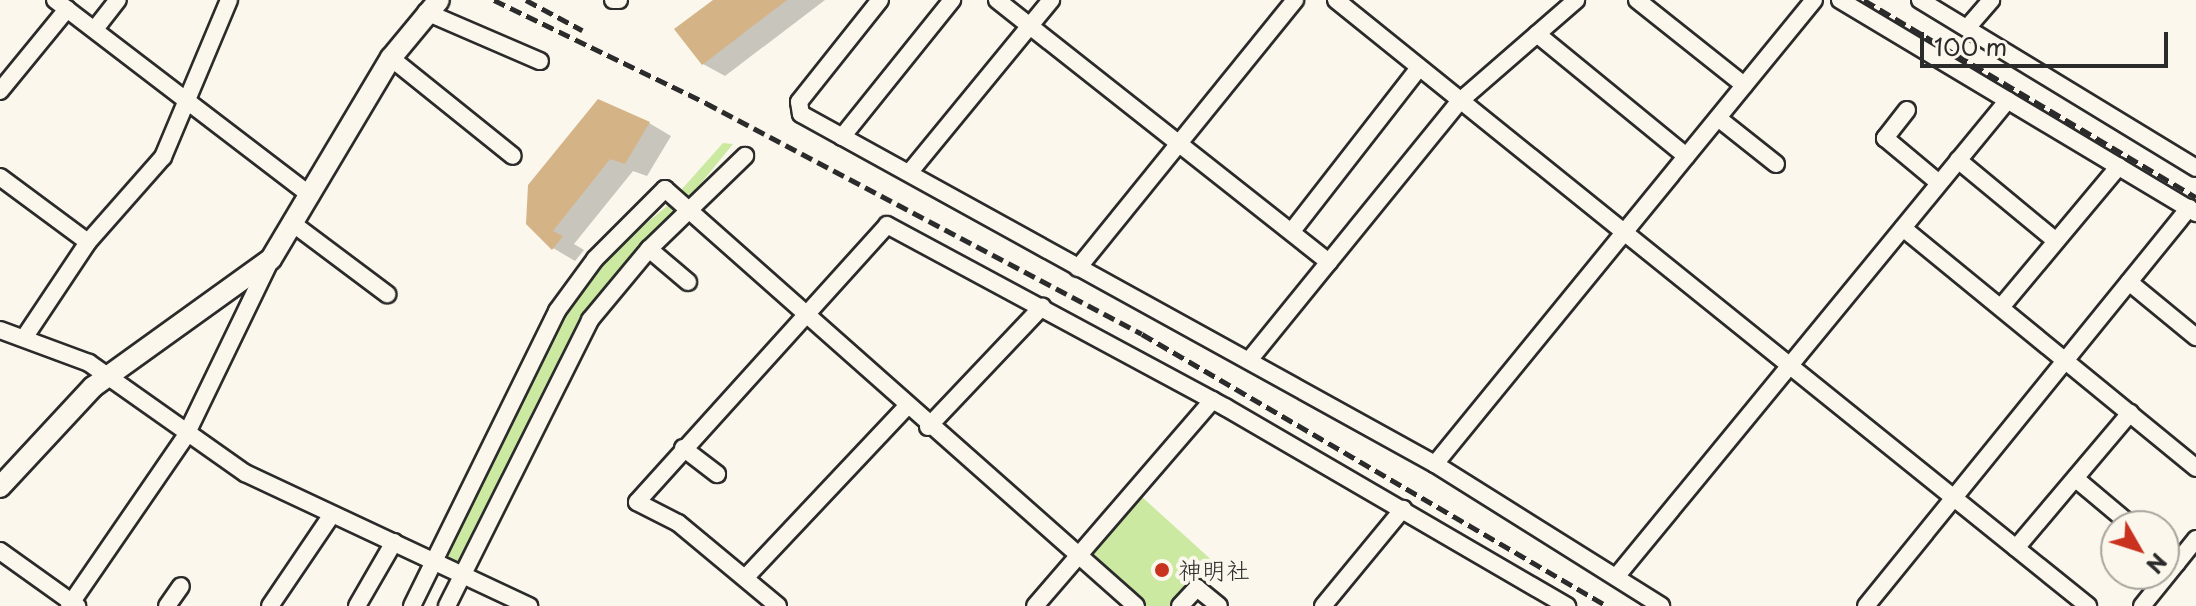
<!DOCTYPE html>
<meta charset="utf-8">
<style>
body{margin:0}
#map{position:relative;width:2196px;height:606px;overflow:hidden;background:#fbf7ec;font-family:"Playpen Sans","Klee One",sans-serif}
div>[style]{position:absolute}
[style*='--x']{left:calc(var(--x)*1px);top:calc(var(--y)*1px);width:calc(var(--w)*1px);rotate:calc(var(--a)*1deg)}
.green>*{inset:0;background:#cbe9a1}
.shadow>*{inset:0;background:#0003}
.building>*{inset:0;background:#d4b387}
.roads{filter:drop-shadow(2px 0 #2b2b2b) drop-shadow(-2px 0 #2b2b2b) drop-shadow(0 2px #2b2b2b) drop-shadow(0 -2px #2b2b2b)}
.minor>*{height:16px;margin:-8px;padding:0 8px;transform-origin:8px;border-radius:8px;background:#fbf7ec}
.major>*{height:20px;margin:-10px;padding:0 10px;transform-origin:10px;border-radius:10px;background:#fbf7ec}
.rail>*{height:5px;margin-top:-2.5px;transform-origin:0;background:repeating-linear-gradient(90deg,#2b2b2b 0 12px,transparent 0 18px)}
.dots>*{width:22px;height:22px;translate:-50% -50%;box-sizing:border-box;border:4px solid #fbf7ec;border-radius:50%}
span{translate:-50% -50%;white-space:nowrap;text-align:center;line-height:1.15;-webkit-text-stroke:8px #fbf7ec;paint-order:stroke}
.poi-label{font-size:24px;color:#2b2b2b}
.left{translate:0 -50%;text-align:left}
.north{position:absolute;left:2100px;top:510px;width:80px;height:80px;box-sizing:border-box;background:#fbf7ec;border:2px solid #a8a59f;border-radius:50%;rotate:129deg;font-size:22px;font-weight:700;line-height:32px;text-align:center;color:#2b2b2b}
.north::after{content:'';display:block;margin:auto;width:28px;height:36px;background:#c8321e;clip-path:polygon(50% 0,100% 100%,50% 72%,0 100%)}
.scale{position:absolute;left:1920px;top:32px;width:248px;height:36px;box-sizing:border-box;border:4px solid #2b2b2b;border-top:0;padding-left:10px;font-size:24px;line-height:28px;white-space:nowrap;color:#2b2b2b;-webkit-text-stroke:6px #fbf7ec;paint-order:stroke}
</style>
<div id="map">
<div class="green">
<i style="clip-path:polygon(723px 143px,733px 144px,590px 320px,465px 575px,434px 560px,576px 281px,666px 207px)"></i>
<i style="clip-path:polygon(1142px 497px,1216px 564px,1180px 606px,1139px 606px,1081px 565px)"></i>
</div>
<div class="shadow">
<i style="clip-path:polygon(716px 0,825px 0,725px 76px,703px 64px)"></i>
<i style="clip-path:polygon(649px 123px,671px 136px,647px 176px,633px 171px,574px 244px,584px 250px,575px 261px,553px 248px,529px 223px)"></i>
</div>
<div class="building">
<i style="clip-path:polygon(713px 0,787px 0,702px 65px,674px 29px)"></i>
<i style="clip-path:polygon(598px 99px,650px 122px,625px 164px,610px 159px,553px 231px,563px 236px,552px 250px,526px 224px,528px 185px)"></i>
</div>
<div class="roads">
<div class="minor">
<i style="--x:55;--y:0;--w:322;--a:37.4"></i>
<i style="--x:613;--y:0;--w:6;--a:0"></i>
<i style="--x:880;--y:0;--w:130;--a:128.5"></i>
<i style="--x:799;--y:102;--w:12;--a:81"></i>
<i style="--x:801;--y:114;--w:724;--a:28.9"></i>
<i style="--x:1435;--y:464;--w:267;--a:32.1"></i>
<i style="--x:997;--y:0;--w:423;--a:38.3"></i>
<i style="--x:1336;--y:0;--w:966;--a:38.86"></i>
<i style="--x:1637;--y:0;--w:137;--a:38.5"></i>
<i style="--x:1840;--y:0;--w:415;--a:30.9"></i>
<i style="--x:1920;--y:0;--w:323;--a:31.3"></i>
<i style="--x:426;--y:12;--w:124;--a:23.3"></i>
<i style="--x:1967;--y:28;--w:37;--a:-49"></i>
<i style="--x:95;--y:29;--w:37;--a:-52"></i>
<i style="--x:1537;--y:34;--w:193;--a:39.3"></i>
<i style="--x:391;--y:58;--w:156;--a:38.8"></i>
<i style="--x:0;--y:91;--w:106;--a:-50.7"></i>
<i style="--x:1907;--y:110;--w:36;--a:128"></i>
<i style="--x:1885;--y:138;--w:70;--a:39.8"></i>
<i style="--x:1718;--y:118;--w:74;--a:38.4"></i>
<i style="--x:842;--y:137;--w:176;--a:-51.2"></i>
<i style="--x:1958;--y:160;--w:127;--a:39.6"></i>
<i style="--x:909;--y:173;--w:224;--a:-50.6"></i>
<i style="--x:0;--y:177;--w:109;--a:36.5"></i>
<i style="--x:296;--y:226;--w:114;--a:36.8"></i>
<i style="--x:1903;--y:228;--w:379;--a:39.3"></i>
<i style="--x:1292;--y:231;--w:205;--a:-52.1"></i>
<i style="--x:649;--y:249;--w:51;--a:40.2"></i>
<i style="--x:1078;--y:268;--w:345;--a:-51"></i>
<i style="--x:2129;--y:282;--w:87;--a:39.4"></i>
<i style="--x:2002;--y:306;--w:182;--a:-50.1"></i>
<i style="--x:0;--y:330;--w:95;--a:20.3"></i>
<i style="--x:89;--y:363;--w:191;--a:35.2"></i>
<i style="--x:245;--y:473;--w:314;--a:25.1"></i>
<i style="--x:24;--y:338;--w:115;--a:-56.3"></i>
<i style="--x:88;--y:242;--w:113;--a:-48.6"></i>
<i style="--x:163;--y:157;--w:170;--a:-67.2"></i>
<i style="--x:1250;--y:359;--w:333;--a:-50.9"></i>
<i style="--x:1460;--y:101;--w:154;--a:-41"></i>
<i style="--x:928;--y:427;--w:166;--a:-46.5"></i>
<i style="--x:683;--y:448;--w:43;--a:37.4"></i>
<i style="--x:1435;--y:464;--w:599;--a:-50.76"></i>
<i style="--x:2076;--y:479;--w:73;--a:40"></i>
<i style="--x:2016;--y:548;--w:177;--a:-49.8"></i>
<i style="--x:0;--y:551;--w:95;--a:35.5"></i>
<i style="--x:2164;--y:552;--w:17;--a:40"></i>
<i style="--x:746;--y:577;--w:233;--a:-46.7"></i>
<i style="--x:1616;--y:577;--w:617;--a:-50.59"></i>
<i style="--x:69;--y:606;--w:205;--a:-55.5"></i>
<i style="--x:185;--y:437;--w:198;--a:-64.2"></i>
<i style="--x:167;--y:606;--w:24;--a:-55"></i>
<i style="--x:270;--y:606;--w:109;--a:-55.9"></i>
<i style="--x:357;--y:606;--w:74;--a:-60"></i>
<i style="--x:412;--y:606;--w:329;--a:-63.8"></i>
<i style="--x:557;--y:311;--w:64;--a:-53.8"></i>
<i style="--x:595;--y:259;--w:99;--a:-45"></i>
<i style="--x:665;--y:189;--w:629;--a:41.52"></i>
<i style="--x:447;--y:606;--w:320;--a:-63.4"></i>
<i style="--x:590;--y:320;--w:92;--a:-50.3"></i>
<i style="--x:649;--y:249;--w:134;--a:-44.1"></i>
<i style="--x:778;--y:606;--w:130;--a:-140.3"></i>
<i style="--x:678;--y:523;--w:46;--a:-152.9"></i>
<i style="--x:637;--y:502;--w:373;--a:-47.9"></i>
<i style="--x:887;--y:225;--w:384;--a:28.3"></i>
<i style="--x:1225;--y:407;--w:396;--a:30.2"></i>
<i style="--x:1035;--y:606;--w:272;--a:-49.2"></i>
<i style="--x:1180;--y:606;--w:25;--a:-47"></i>
<i style="--x:1197;--y:588;--w:28;--a:39"></i>
<i style="--x:1323;--y:606;--w:126;--a:-50.5"></i>
<i style="--x:1866;--y:606;--w:513;--a:-50.94"></i>
<i style="--x:2142;--y:606;--w:86;--a:-51.1"></i>
</div>
<div class="major">
<i style="--x:0;--y:487;--w:137;--a:-47.1"></i>
<i style="--x:93;--y:387;--w:219;--a:-35.7"></i>
<i style="--x:271;--y:259;--w:234;--a:-59.2"></i>
<i style="--x:391;--y:58;--w:75;--a:-50.4"></i>
</div>
</div>
<div class="rail">
<i style="--x:494;--y:0;--w:236;--a:25.9"></i>
<i style="--x:706;--y:103;--w:493;--a:27.9"></i>
<i style="--x:1142;--y:334;--w:539;--a:30.33"></i>
<i style="--x:526;--y:0;--w:64;--a:28.2"></i>
<i style="--x:1864;--y:0;--w:386;--a:30.7"></i>
</div>
<div class="dots">
<i style="left:1162px;top:570px;background:#c8321e"></i>
</div>
<div class="poi-label">
<span class="left" style="left:1178px;top:570px">神明社</span>
</div>
<div class="north">N</div>
<div class="scale">100 m</div>
</div>
